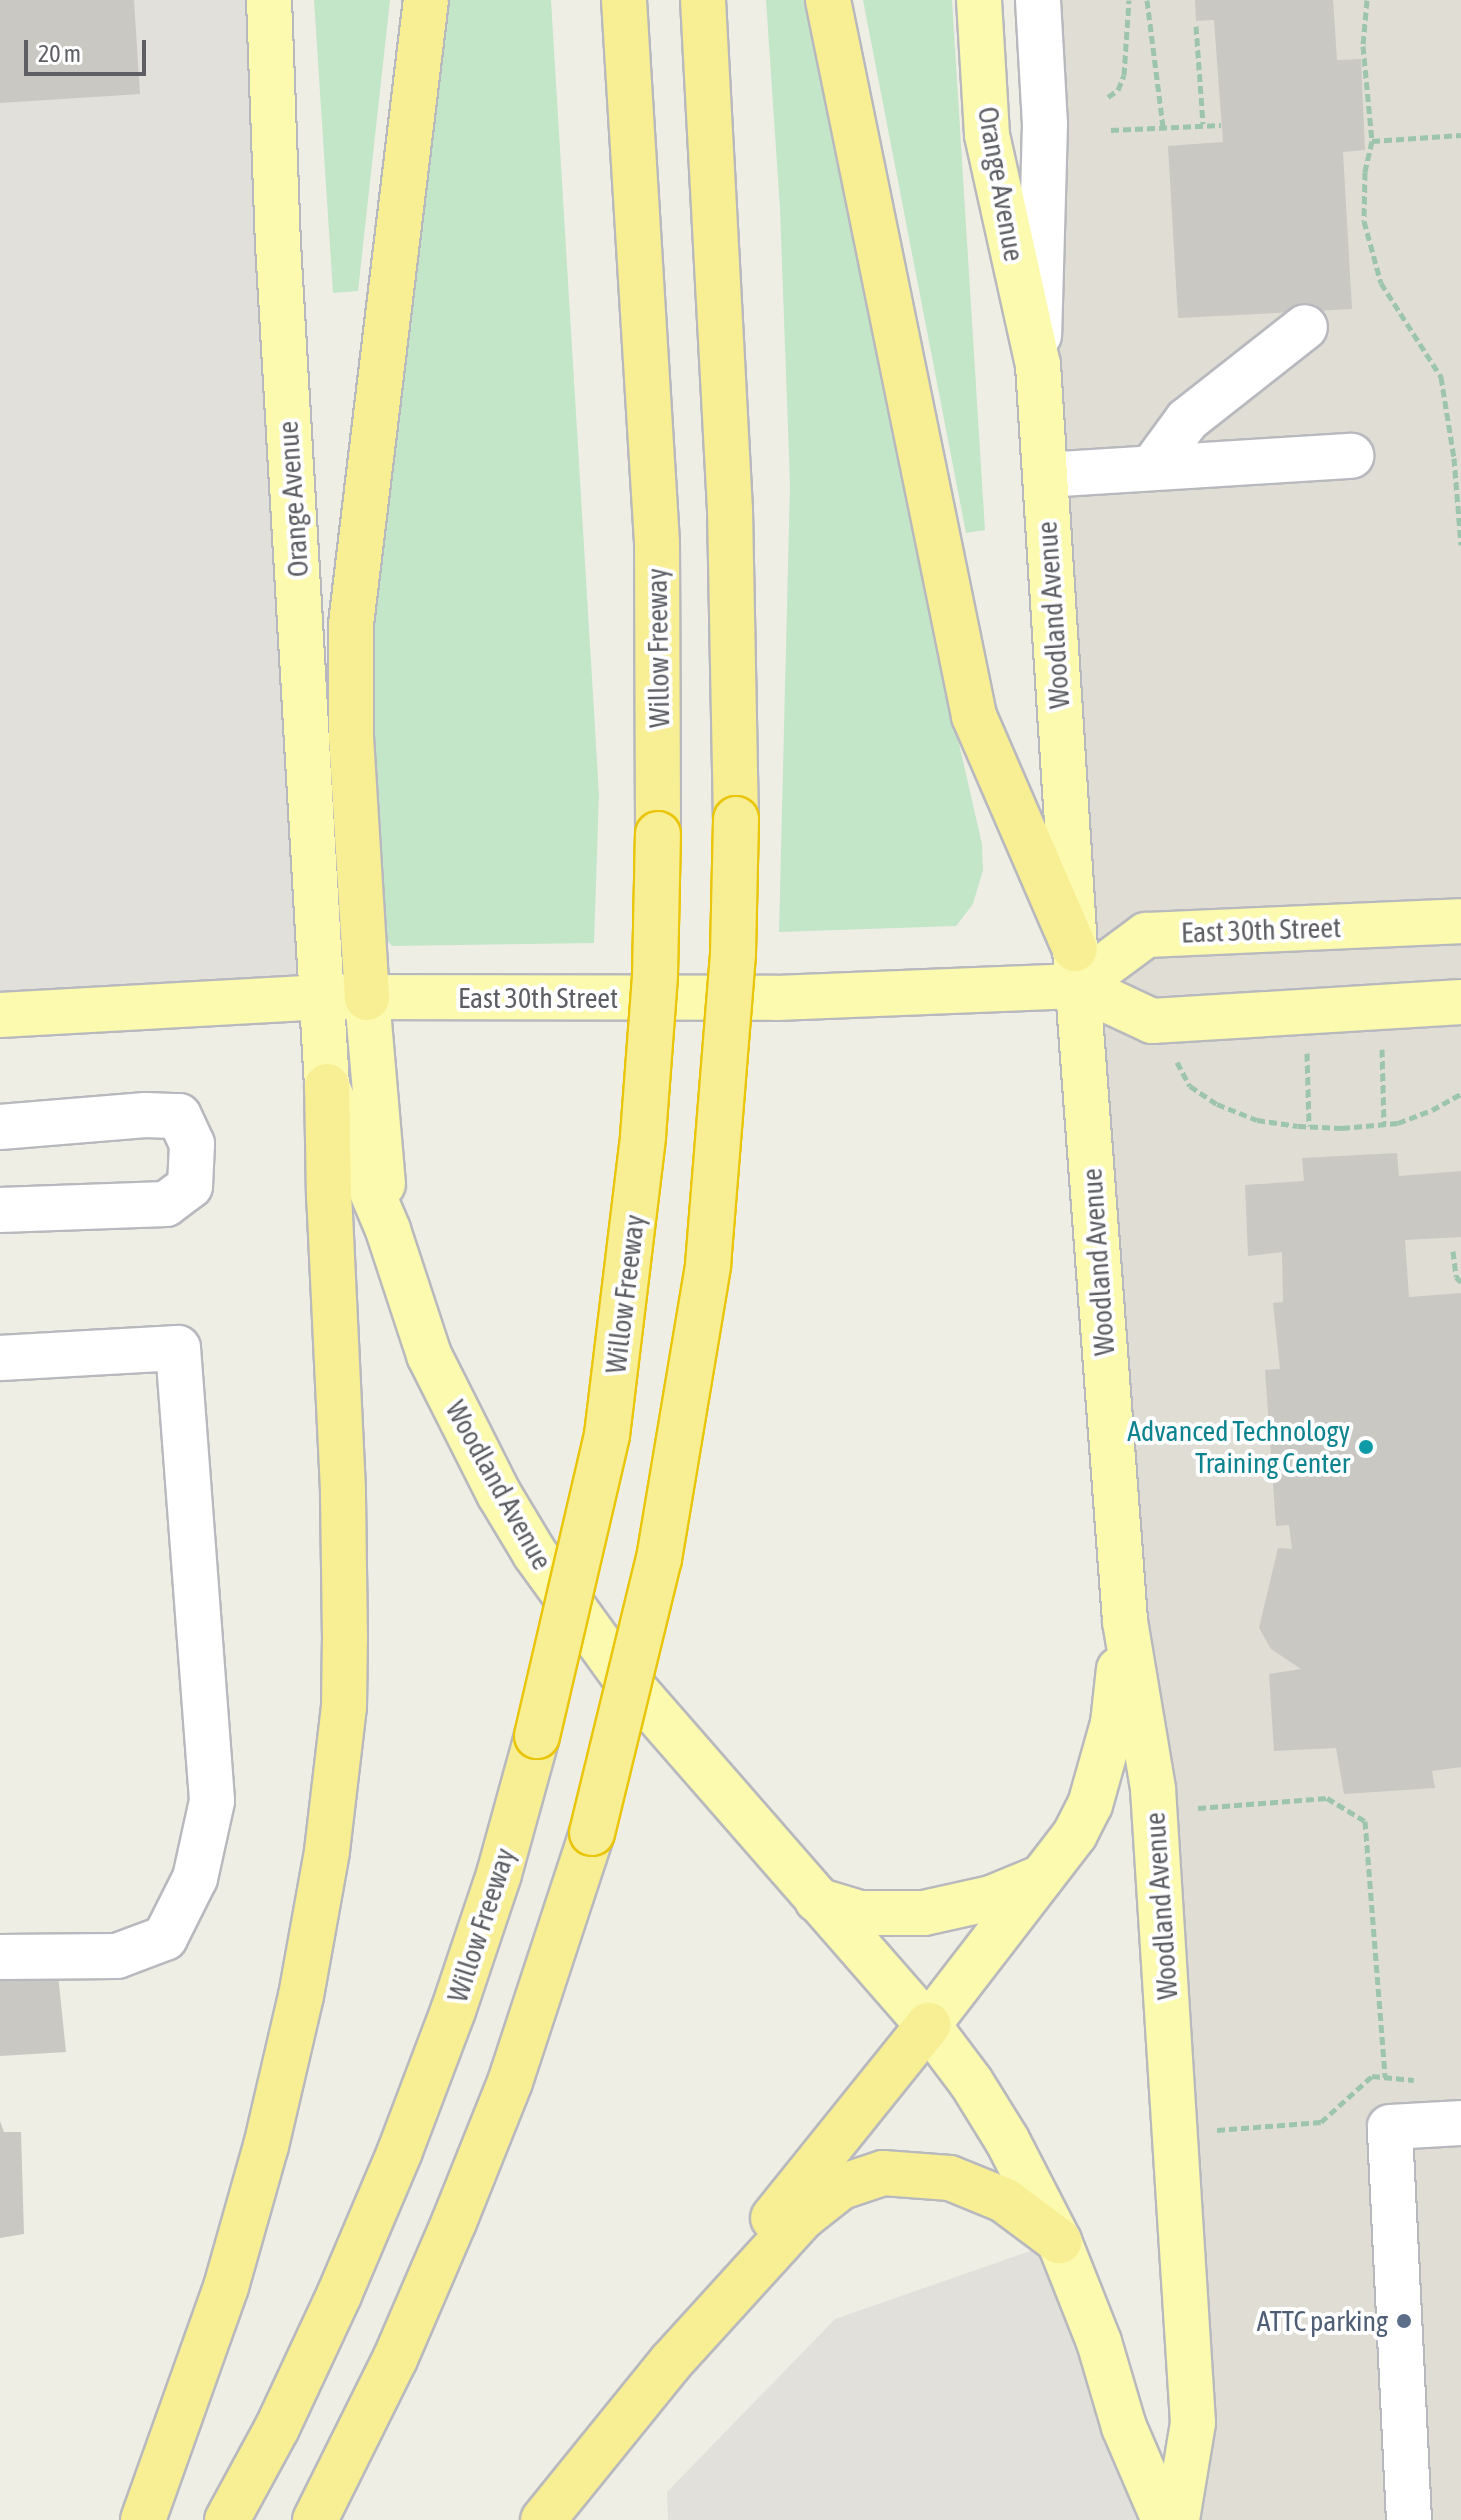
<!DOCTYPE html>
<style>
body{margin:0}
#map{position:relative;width:1461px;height:2520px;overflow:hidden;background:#efeee5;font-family:"Asap Condensed",sans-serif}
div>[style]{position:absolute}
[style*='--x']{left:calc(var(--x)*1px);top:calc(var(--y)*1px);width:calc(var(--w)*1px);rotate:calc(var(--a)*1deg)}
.industrial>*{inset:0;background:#e1e0da}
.education>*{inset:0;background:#dfddd4}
.green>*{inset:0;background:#c3e5c8}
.building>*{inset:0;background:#cac8c2}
.path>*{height:5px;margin-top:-2.5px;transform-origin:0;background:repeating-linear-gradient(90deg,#9dc5ae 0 8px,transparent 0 12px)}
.roads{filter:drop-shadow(2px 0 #b8b9be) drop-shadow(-2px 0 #b8b9be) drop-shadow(0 2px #b8b9be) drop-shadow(0 -2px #b8b9be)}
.minor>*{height:44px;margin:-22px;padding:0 22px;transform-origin:22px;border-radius:22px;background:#fff}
.major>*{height:44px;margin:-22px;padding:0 22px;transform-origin:22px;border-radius:22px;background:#fbfaae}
.highway>*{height:44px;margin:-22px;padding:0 22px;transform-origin:22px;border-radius:22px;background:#f8ee93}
.bridges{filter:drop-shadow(2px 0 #e9c50b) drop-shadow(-2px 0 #e9c50b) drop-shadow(0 2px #e9c50b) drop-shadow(0 -2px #e9c50b)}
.highway-bridge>*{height:44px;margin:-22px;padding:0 22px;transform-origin:22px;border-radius:22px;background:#f8ee93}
.dots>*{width:22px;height:22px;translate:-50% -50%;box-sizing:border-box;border:4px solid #fff;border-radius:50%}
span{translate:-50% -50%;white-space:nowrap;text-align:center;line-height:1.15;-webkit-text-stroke:8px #fff;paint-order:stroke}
.street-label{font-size:28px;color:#5d5f65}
.culture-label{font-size:28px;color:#0d838f}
.right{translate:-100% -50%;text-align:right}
.service-label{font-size:28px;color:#4e5e75}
.scale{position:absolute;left:24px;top:40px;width:122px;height:36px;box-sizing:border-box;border:4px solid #5d5f65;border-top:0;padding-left:10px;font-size:24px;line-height:28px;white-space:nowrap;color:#5d5f65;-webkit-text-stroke:6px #fff;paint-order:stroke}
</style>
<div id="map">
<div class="industrial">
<i style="clip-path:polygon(0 0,268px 0,323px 997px,0 1016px)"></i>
<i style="clip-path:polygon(1059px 2241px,1164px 2520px,668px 2520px,667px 2492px,835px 2319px)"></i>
</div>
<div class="education">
<i style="clip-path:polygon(1038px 0,1461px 0,1461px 2520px,1177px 2520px)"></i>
</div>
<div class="green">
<i style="clip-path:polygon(314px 0,390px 0,358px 291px,333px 293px)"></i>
<i style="clip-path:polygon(446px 0,551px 0,599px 794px,594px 943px,392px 946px,381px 933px,364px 669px)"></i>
<i style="clip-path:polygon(766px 0,808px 0,946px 687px,982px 844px,983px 870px,973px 904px,956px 926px,779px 932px,790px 484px,780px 209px)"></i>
<i style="clip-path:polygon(863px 0,952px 0,985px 530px,966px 533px)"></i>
</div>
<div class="building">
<i style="clip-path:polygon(0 0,134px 0,140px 94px,0 103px)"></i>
<i style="clip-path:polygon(1195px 0,1333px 0,1337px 60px,1361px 59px,1365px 150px,1343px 152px,1352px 309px,1178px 318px,1168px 146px,1223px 142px,1214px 20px,1196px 21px)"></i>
<i style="clip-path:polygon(1397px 1153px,1399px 1176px,1461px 1171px,1461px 1237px,1405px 1240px,1409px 1297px,1461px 1293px,1461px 1767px,1432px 1771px,1435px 1788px,1344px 1794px,1336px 1748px,1274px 1751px,1269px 1674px,1301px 1669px,1271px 1649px,1259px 1628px,1278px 1548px,1292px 1549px,1289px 1525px,1276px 1526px,1265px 1370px,1280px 1369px,1273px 1303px,1283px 1302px,1282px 1252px,1248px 1256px,1245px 1185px,1304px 1181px,1302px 1158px)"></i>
<i style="clip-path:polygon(58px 1974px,66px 2052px,0 2056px,0 1976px)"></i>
<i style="clip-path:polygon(0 2121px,4px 2132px,21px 2132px,24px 2234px,0 2238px)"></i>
</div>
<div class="path">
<i style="--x:1147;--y:0;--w:128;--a:82.8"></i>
<i style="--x:1367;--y:0;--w:46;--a:95"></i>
<i style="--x:1363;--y:46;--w:95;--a:84.6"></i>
<i style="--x:1372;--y:141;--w:32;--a:103"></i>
<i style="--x:1365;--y:172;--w:49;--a:91.2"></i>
<i style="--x:1364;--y:221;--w:64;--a:74.7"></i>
<i style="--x:1381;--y:283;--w:112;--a:57.4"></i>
<i style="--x:1441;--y:377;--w:82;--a:80.9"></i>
<i style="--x:1454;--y:458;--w:87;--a:85.4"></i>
<i style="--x:1196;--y:26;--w:98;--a:85.9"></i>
<i style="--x:1108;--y:97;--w:12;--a:-35"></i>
<i style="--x:1118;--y:90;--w:16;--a:-68"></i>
<i style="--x:1124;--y:75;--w:75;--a:-86.2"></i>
<i style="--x:1111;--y:130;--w:110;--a:-2.6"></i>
<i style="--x:1372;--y:141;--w:89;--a:-3.9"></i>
<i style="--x:1382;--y:1049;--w:75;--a:88.5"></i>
<i style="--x:1307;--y:1053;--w:73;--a:88.4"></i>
<i style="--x:1177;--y:1062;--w:27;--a:62"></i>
<i style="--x:1190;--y:1086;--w:32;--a:34"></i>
<i style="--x:1217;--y:1104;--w:43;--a:21.8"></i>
<i style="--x:1257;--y:1120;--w:41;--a:8.3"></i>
<i style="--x:1298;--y:1126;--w:44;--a:2.6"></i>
<i style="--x:1342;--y:1128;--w:56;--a:-5.1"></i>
<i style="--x:1398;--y:1123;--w:36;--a:-21"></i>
<i style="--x:1432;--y:1110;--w:33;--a:-29"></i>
<i style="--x:1453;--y:1251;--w:26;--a:83"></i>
<i style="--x:1456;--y:1277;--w:7;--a:45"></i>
<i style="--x:1198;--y:1808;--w:129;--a:-4.4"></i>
<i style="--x:1327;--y:1798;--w:44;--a:31.2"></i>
<i style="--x:1365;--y:1821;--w:257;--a:85.5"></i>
<i style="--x:1217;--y:2130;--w:104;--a:-4.4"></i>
<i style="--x:1321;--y:2122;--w:69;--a:-42"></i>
<i style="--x:1372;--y:2076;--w:42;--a:5.4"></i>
</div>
<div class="roads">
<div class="minor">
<i style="--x:1038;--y:0;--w:124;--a:86.8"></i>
<i style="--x:1045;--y:124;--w:211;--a:91.6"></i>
<i style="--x:1154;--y:465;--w:56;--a:-53.7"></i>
<i style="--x:1187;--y:420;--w:150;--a:-38.2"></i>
<i style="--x:1045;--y:475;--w:307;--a:-3.6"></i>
<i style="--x:0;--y:1127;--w:146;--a:-4.7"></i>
<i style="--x:146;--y:1115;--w:33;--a:2"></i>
<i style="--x:179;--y:1116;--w:31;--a:65"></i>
<i style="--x:192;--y:1144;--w:42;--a:92.7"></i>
<i style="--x:190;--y:1186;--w:30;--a:143"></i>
<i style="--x:166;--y:1204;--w:166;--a:177.9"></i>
<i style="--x:0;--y:1358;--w:178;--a:-3.2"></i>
<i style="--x:178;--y:1348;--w:454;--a:85.7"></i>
<i style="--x:212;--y:1801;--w:79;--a:102.4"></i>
<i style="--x:195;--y:1878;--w:67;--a:116.6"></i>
<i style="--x:165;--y:1938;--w:51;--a:159.4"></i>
<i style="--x:117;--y:1956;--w:117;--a:179.5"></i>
<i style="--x:1409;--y:2520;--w:393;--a:-92.8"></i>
<i style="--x:1390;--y:2127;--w:71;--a:-3.2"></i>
</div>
<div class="major">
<i style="--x:269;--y:0;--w:244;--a:87.9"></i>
<i style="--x:278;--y:244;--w:843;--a:86.67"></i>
<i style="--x:327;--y:1086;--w:156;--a:67"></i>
<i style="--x:388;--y:1230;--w:132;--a:71.8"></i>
<i style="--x:429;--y:1355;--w:156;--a:63.3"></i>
<i style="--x:499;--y:1494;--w:70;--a:59"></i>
<i style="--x:535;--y:1554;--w:152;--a:54.1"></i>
<i style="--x:624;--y:1677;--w:462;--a:48.9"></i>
<i style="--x:928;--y:2025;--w:71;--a:53"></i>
<i style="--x:971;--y:2082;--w:68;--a:58.2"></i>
<i style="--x:1007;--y:2140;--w:114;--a:62.8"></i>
<i style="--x:1059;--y:2241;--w:109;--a:68.4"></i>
<i style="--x:1099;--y:2342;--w:89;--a:73.6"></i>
<i style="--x:1124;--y:2427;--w:101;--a:66.7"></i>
<i style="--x:979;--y:0;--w:135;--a:86.6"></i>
<i style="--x:987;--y:135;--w:236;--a:77.5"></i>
<i style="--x:1038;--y:365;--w:585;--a:86.37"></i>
<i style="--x:1075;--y:949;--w:674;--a:85.74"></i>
<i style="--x:1125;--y:1621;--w:170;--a:80.5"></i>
<i style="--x:1153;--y:1789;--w:635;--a:86.39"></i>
<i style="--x:1193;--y:2423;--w:98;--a:99.4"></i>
<i style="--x:1077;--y:986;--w:86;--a:-36.5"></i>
<i style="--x:1146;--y:935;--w:315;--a:-2.5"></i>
<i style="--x:367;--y:998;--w:187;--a:85.1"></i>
<i style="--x:0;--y:1015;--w:324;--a:-3.2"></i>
<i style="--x:323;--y:997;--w:453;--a:0.1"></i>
<i style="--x:776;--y:998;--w:301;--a:-2.3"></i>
<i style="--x:1077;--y:986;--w:83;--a:25"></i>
<i style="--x:1152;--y:1021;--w:310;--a:-3.5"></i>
<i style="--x:817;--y:1900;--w:45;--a:16.8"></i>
<i style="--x:860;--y:1913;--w:64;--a:0"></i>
<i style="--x:924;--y:1913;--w:69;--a:-12.6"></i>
<i style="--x:991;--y:1898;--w:55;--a:-22.4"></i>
<i style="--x:928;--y:2025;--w:241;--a:-52.4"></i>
<i style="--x:1075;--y:1834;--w:33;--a:-63"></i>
<i style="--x:1090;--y:1805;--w:85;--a:-74.3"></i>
<i style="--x:1113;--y:1723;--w:54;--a:-83.7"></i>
</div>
<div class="highway">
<i style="--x:624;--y:0;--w:544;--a:86.52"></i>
<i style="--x:657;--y:543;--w:291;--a:89.8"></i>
<i style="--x:703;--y:0;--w:511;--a:86.97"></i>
<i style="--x:730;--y:510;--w:309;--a:88.9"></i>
<i style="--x:828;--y:0;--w:731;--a:78.47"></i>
<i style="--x:974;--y:716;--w:254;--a:66.6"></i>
<i style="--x:367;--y:998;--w:261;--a:-93.5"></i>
<i style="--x:351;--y:737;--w:113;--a:-90"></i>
<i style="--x:351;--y:624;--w:628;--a:-83.15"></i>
<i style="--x:773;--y:2218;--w:248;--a:-51.2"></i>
<i style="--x:143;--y:2520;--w:247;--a:-70.4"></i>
<i style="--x:226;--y:2287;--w:147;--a:-74.2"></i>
<i style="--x:266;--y:2146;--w:154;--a:-76.9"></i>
<i style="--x:301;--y:1996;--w:147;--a:-79.8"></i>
<i style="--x:327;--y:1851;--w:145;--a:-83.3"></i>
<i style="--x:344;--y:1707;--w:68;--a:-89.2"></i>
<i style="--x:345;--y:1639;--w:149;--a:-90.8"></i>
<i style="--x:343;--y:1490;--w:292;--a:-92.7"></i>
<i style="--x:329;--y:1198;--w:112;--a:-91"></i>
<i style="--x:227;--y:2520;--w:105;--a:-61.5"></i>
<i style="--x:277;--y:2428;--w:147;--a:-65"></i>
<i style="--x:339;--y:2295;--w:156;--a:-67"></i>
<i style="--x:400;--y:2151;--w:150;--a:-69.3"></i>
<i style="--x:453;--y:2011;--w:145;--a:-71.4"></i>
<i style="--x:499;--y:1874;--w:143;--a:-74.6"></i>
<i style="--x:315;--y:2520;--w:180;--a:-63.6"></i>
<i style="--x:395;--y:2359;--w:149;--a:-66.7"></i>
<i style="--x:454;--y:2222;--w:151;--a:-68.2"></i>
<i style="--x:510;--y:2082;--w:262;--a:-71.8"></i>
<i style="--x:543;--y:2520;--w:202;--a:-51"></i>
<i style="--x:670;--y:2363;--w:197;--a:-47.7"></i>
<i style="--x:803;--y:2217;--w:48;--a:-38.3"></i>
<i style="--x:841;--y:2187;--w:44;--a:-18.4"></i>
<i style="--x:883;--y:2173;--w:67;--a:4.3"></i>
<i style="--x:950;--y:2178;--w:58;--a:22.2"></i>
<i style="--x:1004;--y:2200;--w:69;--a:36.7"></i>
</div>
</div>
<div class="bridges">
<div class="highway-bridge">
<i style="--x:537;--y:1736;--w:309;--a:-76.9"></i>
<i style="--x:607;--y:1435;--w:301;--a:-83.1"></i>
<i style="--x:643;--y:1136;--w:161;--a:-85.7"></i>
<i style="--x:655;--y:975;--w:141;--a:-88.8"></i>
<i style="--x:592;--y:1833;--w:282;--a:-76.3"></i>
<i style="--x:659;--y:1559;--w:298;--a:-80.5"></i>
<i style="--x:708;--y:1265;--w:313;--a:-85.4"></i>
<i style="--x:733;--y:953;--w:134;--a:-88.7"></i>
</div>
</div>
<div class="dots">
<i style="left:1366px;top:1447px;background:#0f9aa8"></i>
<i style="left:1404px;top:2321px;background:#5c6f8a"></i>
</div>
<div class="street-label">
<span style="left:1001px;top:184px;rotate:80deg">Orange Avenue</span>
<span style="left:293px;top:499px;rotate:-94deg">Orange Avenue</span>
<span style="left:1053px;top:615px;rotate:-94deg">Woodland Avenue</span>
<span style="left:658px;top:648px;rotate:-91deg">Willow Freeway</span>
<span style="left:1261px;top:930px;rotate:-2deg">East 30th Street</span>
<span style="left:538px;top:998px">East 30th Street</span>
<span style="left:1098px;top:1262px;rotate:-94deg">Woodland Avenue</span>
<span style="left:625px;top:1294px;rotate:-83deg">Willow Freeway</span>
<span style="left:499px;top:1485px;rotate:61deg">Woodland Avenue</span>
<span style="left:1161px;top:1906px;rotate:-94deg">Woodland Avenue</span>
<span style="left:481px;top:1925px;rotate:-72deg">Willow Freeway</span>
</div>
<div class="culture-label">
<span class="right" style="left:1350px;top:1447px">Advanced Technology<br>Training Center</span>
</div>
<div class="service-label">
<span class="right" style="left:1388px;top:2321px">ATTC parking</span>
</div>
<div class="scale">20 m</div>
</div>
